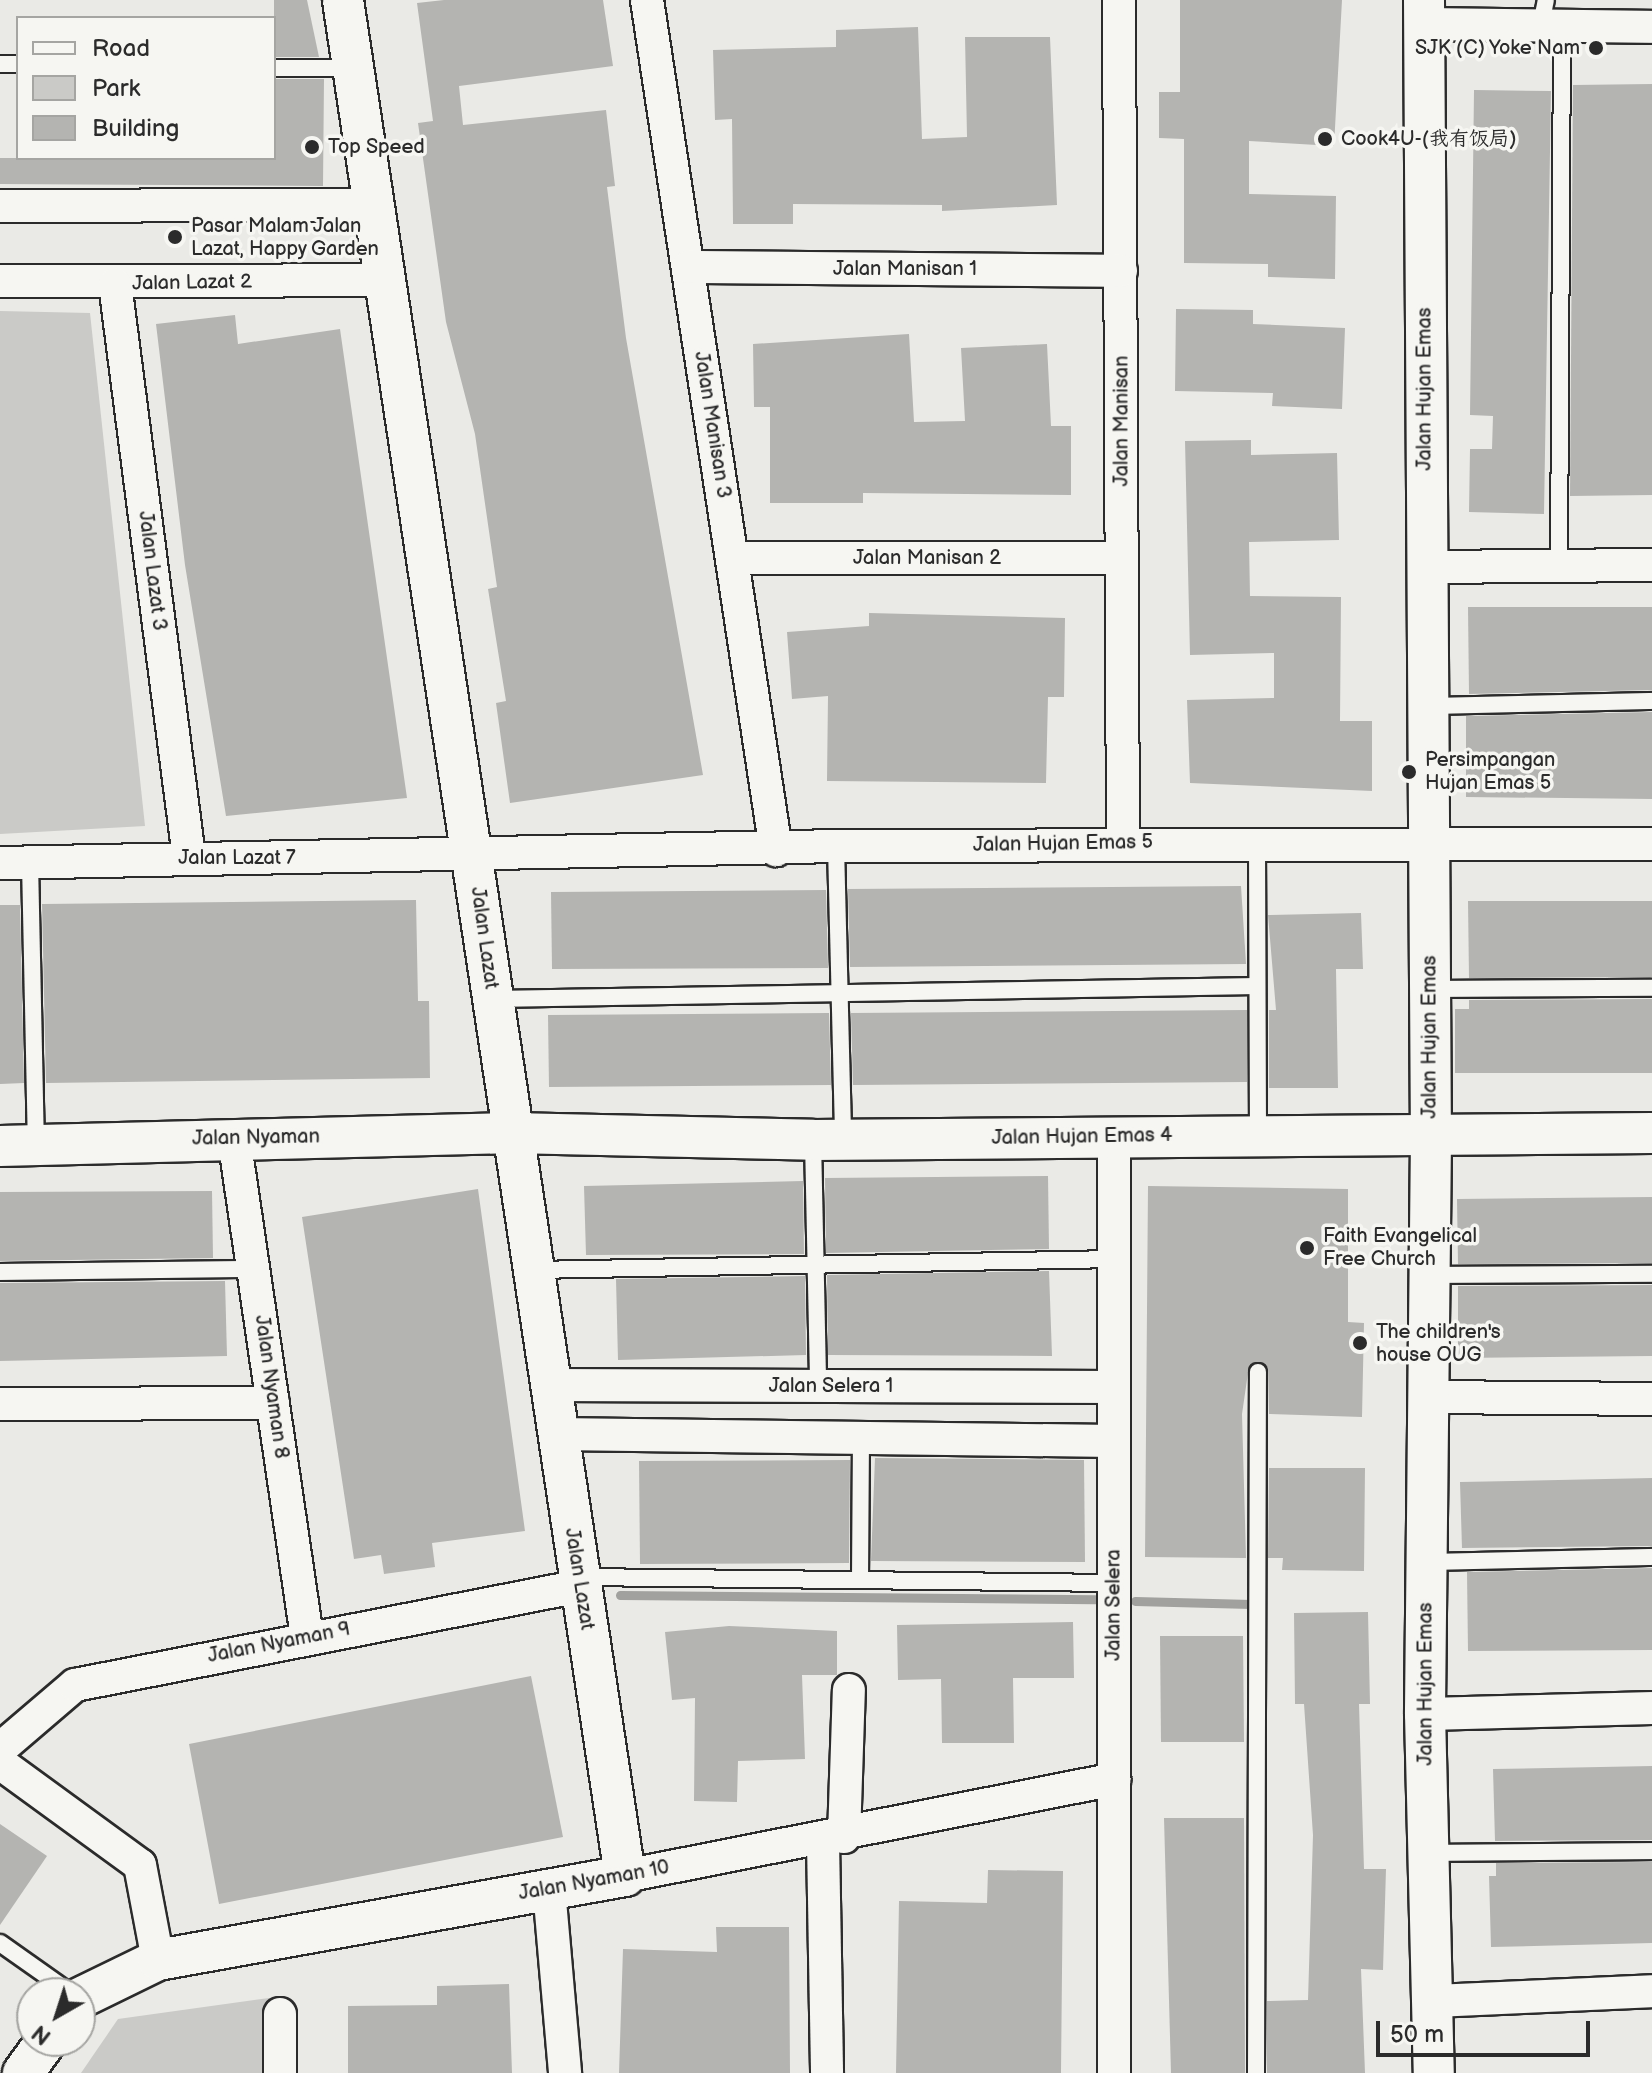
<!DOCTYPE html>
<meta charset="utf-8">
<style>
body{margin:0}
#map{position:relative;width:1652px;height:2073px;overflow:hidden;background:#eaeae6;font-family:"Balsamiq Sans","LXGW WenKai TC",sans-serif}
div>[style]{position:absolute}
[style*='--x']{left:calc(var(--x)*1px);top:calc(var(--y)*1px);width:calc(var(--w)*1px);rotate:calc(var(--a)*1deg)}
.green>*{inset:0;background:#cacac7}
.stream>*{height:9px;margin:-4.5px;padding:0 4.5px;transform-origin:4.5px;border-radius:4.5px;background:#a1a19e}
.building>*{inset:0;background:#b4b4b1}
.roads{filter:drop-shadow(2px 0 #2b2b2b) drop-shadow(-2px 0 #2b2b2b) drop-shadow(0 2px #2b2b2b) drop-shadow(0 -2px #2b2b2b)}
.service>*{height:16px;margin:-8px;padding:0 8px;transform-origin:8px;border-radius:8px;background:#f6f6f2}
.minor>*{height:32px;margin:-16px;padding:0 16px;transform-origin:16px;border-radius:16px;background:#f6f6f2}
.tertiary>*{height:40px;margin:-20px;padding:0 20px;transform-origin:20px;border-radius:20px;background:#f6f6f2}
.dots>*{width:22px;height:22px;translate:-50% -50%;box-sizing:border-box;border:4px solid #f6f6f2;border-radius:50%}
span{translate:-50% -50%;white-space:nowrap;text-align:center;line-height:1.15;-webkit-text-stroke:7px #f6f6f2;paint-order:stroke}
.poi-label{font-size:20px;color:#2b2b2b}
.right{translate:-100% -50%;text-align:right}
.left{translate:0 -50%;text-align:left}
.street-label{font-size:20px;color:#2b2b2b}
.legend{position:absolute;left:16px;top:16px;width:260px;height:144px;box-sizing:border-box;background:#f6f6f2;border:2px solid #a5a5a2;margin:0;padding:10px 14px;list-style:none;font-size:24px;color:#2b2b2b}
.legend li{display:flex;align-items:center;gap:16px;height:40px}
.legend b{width:40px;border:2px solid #a5a5a2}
.north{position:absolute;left:16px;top:1977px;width:80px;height:80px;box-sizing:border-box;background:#f6f6f2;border:2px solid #a5a5a2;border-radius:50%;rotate:219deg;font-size:22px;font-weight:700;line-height:32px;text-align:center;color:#2b2b2b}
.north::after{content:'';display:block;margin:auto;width:28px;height:36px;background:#2b2b2b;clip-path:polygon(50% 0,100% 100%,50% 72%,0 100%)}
.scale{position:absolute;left:1376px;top:2021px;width:214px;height:36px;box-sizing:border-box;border:4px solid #2b2b2b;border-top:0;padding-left:10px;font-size:24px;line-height:28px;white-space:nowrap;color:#2b2b2b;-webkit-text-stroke:6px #f6f6f2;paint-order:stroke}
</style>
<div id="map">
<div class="green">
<i style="clip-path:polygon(0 311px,90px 313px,145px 826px,0 834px)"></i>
<i style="clip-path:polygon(269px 1998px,263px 2073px,81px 2073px,118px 2019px)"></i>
</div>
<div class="stream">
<i style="--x:620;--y:1595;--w:475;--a:0.5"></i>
<i style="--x:1135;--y:1601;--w:116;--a:1.5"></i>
</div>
<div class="building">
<i style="clip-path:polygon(274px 0,307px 0,319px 57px,274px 57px)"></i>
<i style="clip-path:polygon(444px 0,603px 0,613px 66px,459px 86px,463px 125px,606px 110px,615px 186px,607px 187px,626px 338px,703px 775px,510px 803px,496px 703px,506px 701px,488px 589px,497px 587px,475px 434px,446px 322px,418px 123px,433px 121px,417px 3px)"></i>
<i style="clip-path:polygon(1180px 0,1342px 0,1334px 146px,1249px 141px,1249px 194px,1336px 196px,1335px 279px,1268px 277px,1268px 264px,1184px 263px,1184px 139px,1159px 138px,1159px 92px,1180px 92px)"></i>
<i style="clip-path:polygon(918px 27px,922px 139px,967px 137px,965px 37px,1050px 37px,1057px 205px,942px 211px,942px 205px,793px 204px,793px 224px,733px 224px,732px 119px,715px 120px,713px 50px,836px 47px,836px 30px)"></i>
<i style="clip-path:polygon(274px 79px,324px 79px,323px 186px,0 184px,0 158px,274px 158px)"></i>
<i style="clip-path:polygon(1652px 84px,1652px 495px,1570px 496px,1573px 85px)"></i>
<i style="clip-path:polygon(1474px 90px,1551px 91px,1544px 514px,1469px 512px,1470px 449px,1492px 449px,1493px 416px,1470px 415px)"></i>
<i style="clip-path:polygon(1176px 309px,1253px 310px,1253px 324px,1345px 328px,1342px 409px,1272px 406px,1273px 393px,1175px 391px)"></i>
<i style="clip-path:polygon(235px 315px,238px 344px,340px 329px,407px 798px,226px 816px,185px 565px,156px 324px)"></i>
<i style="clip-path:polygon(909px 334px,914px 422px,965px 421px,961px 348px,1047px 344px,1051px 426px,1071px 426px,1071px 495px,863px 493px,863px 503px,770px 503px,770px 407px,754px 407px,753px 344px)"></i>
<i style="clip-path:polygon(1251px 440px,1251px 455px,1337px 453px,1339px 540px,1249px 542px,1250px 596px,1341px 597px,1340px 721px,1372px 721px,1372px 791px,1190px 783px,1187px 700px,1274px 698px,1274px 653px,1190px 655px,1185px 441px)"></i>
<i style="clip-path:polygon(1468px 607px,1652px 607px,1652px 690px,1469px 694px)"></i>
<i style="clip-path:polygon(869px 613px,1065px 618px,1064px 697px,1048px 697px,1046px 783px,827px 781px,828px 696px,792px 699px,787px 632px,869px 626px)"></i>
<i style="clip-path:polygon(1652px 712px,1652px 799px,1466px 797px,1466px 716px)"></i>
<i style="clip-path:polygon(1241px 886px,1246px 964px,850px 967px,848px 889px)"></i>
<i style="clip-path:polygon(826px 890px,828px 968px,552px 969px,551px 892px)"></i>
<i style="clip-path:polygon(416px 900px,418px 1001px,429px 1001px,430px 1078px,46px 1083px,42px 904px)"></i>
<i style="clip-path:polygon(1468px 901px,1652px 901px,1652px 977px,1469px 978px)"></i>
<i style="clip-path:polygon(0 905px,20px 905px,24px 1083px,0 1084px)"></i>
<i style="clip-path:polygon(1361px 913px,1363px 969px,1336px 969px,1338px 1088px,1269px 1088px,1269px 1010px,1276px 1010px,1268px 915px)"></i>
<i style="clip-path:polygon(1652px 999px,1652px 1073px,1455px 1073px,1455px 1009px,1469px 1009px,1469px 1000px)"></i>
<i style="clip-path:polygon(1247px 1010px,1247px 1082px,853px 1085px,851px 1013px)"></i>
<i style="clip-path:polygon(829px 1013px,831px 1085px,549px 1087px,548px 1015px)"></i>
<i style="clip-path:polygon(1048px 1176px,1049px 1249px,826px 1253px,825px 1178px)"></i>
<i style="clip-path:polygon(803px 1181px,804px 1254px,586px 1255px,584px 1186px)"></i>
<i style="clip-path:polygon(1148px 1186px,1348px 1189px,1348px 1322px,1364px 1323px,1362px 1417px,1269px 1414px,1268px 1367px,1249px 1366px,1242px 1414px,1246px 1558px,1145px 1557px)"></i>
<i style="clip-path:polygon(478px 1189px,525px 1531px,432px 1543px,435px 1567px,384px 1574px,381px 1555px,354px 1559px,302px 1217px)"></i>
<i style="clip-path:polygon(212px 1191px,213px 1258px,0 1261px,0 1192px)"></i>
<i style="clip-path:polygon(1652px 1197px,1652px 1263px,1458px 1264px,1457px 1199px)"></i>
<i style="clip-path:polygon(1049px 1271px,1052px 1356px,828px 1355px,827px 1275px)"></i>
<i style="clip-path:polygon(805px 1276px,806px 1355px,618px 1360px,616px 1279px)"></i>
<i style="clip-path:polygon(225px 1281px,227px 1356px,0 1361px,0 1283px)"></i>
<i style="clip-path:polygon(1652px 1285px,1652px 1356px,1458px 1358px,1458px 1286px)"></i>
<i style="clip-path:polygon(875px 1458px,1084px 1460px,1085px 1562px,871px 1561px)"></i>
<i style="clip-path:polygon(850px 1460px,849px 1563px,640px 1564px,639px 1461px)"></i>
<i style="clip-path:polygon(1269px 1468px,1365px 1468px,1364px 1571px,1282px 1570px,1283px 1558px,1268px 1558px)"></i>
<i style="clip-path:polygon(1652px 1478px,1652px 1546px,1462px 1548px,1460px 1482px)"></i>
<i style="clip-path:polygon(1652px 1568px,1652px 1650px,1468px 1651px,1467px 1572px)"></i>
<i style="clip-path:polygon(1368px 1612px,1370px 1704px,1359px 1704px,1364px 1869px,1386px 1869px,1383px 1970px,1361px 1969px,1365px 2073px,1267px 2073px,1267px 2001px,1308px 2000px,1313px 1835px,1304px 1704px,1295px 1704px,1294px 1613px)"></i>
<i style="clip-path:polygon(1073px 1622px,1074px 1678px,1013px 1678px,1014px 1743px,942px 1743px,941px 1679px,898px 1680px,897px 1625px)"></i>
<i style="clip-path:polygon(729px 1626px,837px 1631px,837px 1675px,802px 1675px,805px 1759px,738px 1761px,737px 1802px,694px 1801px,695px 1698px,672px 1700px,665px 1632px)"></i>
<i style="clip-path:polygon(1160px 1636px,1243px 1636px,1244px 1742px,1161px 1742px)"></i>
<i style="clip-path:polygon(531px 1676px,563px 1837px,219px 1904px,189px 1744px)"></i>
<i style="clip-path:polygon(1652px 1766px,1652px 1840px,1495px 1841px,1493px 1769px)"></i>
<i style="clip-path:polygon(1164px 1818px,1244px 1818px,1245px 2073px,1171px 2073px)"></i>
<i style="clip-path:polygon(0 1824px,47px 1856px,0 1925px)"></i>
<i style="clip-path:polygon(1652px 1862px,1652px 1943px,1491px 1947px,1489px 1876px,1496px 1876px,1496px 1863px)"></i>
<i style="clip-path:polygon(988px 1870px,1063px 1871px,1061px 2073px,896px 2073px,899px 1901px,987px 1903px)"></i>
<i style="clip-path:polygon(716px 1927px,789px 1927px,790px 2073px,619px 2073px,623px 1949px,717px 1952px)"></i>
<i style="clip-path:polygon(509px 1984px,512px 2073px,348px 2073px,348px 2006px,437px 2005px,437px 1986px)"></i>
</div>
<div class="roads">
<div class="service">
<i style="--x:1541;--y:25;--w:25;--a:-79"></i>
<i style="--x:0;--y:64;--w:18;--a:0"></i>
<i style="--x:274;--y:68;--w:78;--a:0"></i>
<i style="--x:1559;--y:566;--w:540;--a:-89.68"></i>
<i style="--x:1429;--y:706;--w:223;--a:-1.3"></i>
<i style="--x:1257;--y:845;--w:290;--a:89.8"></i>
<i style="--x:836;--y:846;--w:292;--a:88.6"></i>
<i style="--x:30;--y:862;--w:281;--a:88.8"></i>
<i style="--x:1430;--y:989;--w:222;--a:-0.3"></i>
<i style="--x:493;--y:999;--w:764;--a:-0.97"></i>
<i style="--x:813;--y:1140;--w:246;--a:88.8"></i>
<i style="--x:533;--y:1270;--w:581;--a:-1.08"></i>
<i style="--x:0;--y:1272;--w:254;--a:-0.7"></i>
<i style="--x:1430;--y:1275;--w:222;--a:-0.3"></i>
<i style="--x:1427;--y:1562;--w:225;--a:-1.3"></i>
<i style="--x:579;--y:1577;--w:535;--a:0.64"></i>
<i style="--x:860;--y:1580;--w:142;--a:-89.6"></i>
<i style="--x:1429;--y:1853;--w:223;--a:-0.5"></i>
<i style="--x:0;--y:1943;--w:87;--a:35.2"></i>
<i style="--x:1256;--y:2073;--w:701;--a:-89.84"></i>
</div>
<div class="minor">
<i style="--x:647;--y:0;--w:860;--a:81.37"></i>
<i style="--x:1119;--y:0;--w:843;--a:89.73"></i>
<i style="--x:1422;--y:24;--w:230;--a:0.7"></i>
<i style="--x:0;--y:206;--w:371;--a:-0.2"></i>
<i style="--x:688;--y:267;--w:433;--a:0.5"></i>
<i style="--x:0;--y:281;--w:383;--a:-0.1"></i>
<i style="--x:115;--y:284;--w:578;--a:82.64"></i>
<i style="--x:732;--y:558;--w:390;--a:0"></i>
<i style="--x:1426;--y:567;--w:226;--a:-0.5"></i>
<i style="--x:0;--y:863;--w:836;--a:-1.16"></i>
<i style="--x:836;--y:846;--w:816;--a:-0.14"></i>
<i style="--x:234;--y:1138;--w:504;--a:81.68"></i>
<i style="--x:549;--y:1385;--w:565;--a:0.2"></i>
<i style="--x:1426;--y:1397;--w:226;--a:0.5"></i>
<i style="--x:0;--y:1404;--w:273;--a:-0.2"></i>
<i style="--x:556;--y:1434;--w:558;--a:0.72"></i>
<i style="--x:1425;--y:1714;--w:227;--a:-1.5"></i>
<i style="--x:0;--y:1749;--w:99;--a:-40.5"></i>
<i style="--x:75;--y:1685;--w:515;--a:-11.09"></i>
<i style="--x:0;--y:1763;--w:173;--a:36.1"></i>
<i style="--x:140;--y:1865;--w:97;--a:79.3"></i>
<i style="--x:844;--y:1837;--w:147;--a:-88.1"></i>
<i style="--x:823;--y:1841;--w:232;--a:89"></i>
<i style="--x:625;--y:1876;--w:499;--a:-11.2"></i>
<i style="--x:549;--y:1889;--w:185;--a:85"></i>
<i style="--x:1434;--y:2001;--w:218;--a:-2.6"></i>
<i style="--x:280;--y:2014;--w:59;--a:90"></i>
<i style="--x:1114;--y:2073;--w:936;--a:-90"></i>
</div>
<div class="tertiary">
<i style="--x:1424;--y:0;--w:1137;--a:89.65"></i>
<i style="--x:1431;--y:1137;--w:577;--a:90.6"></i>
<i style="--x:1425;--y:1714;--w:359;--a:88.6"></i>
<i style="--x:0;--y:1146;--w:512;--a:-1.45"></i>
<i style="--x:512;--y:1133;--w:301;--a:1.3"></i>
<i style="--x:813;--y:1140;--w:839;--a:-0.48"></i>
<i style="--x:80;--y:1998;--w:87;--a:-26"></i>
<i style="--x:158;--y:1960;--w:474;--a:-10.2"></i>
<i style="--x:625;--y:1876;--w:1897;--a:-98.55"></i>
<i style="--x:23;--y:2073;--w:39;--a:-54"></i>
</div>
</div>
<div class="dots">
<i style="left:1596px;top:48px;background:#2b2b2b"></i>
<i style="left:1325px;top:139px;background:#2b2b2b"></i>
<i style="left:312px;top:147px;background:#2b2b2b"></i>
<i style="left:175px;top:237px;background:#2b2b2b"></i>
<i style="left:1409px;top:772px;background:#2b2b2b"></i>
<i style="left:1307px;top:1248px;background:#2b2b2b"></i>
<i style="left:1360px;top:1343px;background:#2b2b2b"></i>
</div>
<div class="poi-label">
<span class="right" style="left:1580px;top:48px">SJK (C) Yoke Nam</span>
<span class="left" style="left:1341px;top:139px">Cook4U-(我有饭局)</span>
<span class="left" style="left:328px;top:147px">Top Speed</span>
<span class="left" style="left:191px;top:238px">Pasar Malam Jalan<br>Lazat, Happy Garden</span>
<span class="left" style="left:1425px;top:772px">Persimpangan<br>Hujan Emas 5</span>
<span class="left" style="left:1323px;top:1248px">Faith Evangelical<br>Free Church</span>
<span class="left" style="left:1376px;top:1344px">The children's<br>house OUG</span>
</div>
<div class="street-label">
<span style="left:905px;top:269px">Jalan Manisan 1</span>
<span style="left:192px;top:283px;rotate:-1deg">Jalan Lazat 2</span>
<span style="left:1425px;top:389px;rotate:-90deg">Jalan Hujan Emas</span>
<span style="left:1122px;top:421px;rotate:-90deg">Jalan Manisan</span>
<span style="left:712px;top:425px;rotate:81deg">Jalan Manisan 3</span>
<span style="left:927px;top:558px">Jalan Manisan 2</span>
<span style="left:152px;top:571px;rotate:83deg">Jalan Lazat 3</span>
<span style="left:1063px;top:844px;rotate:-1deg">Jalan Hujan Emas 5</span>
<span style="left:237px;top:858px">Jalan Lazat 7</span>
<span style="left:484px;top:938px;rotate:82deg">Jalan Lazat</span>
<span style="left:1430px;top:1037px;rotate:-90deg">Jalan Hujan Emas</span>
<span style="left:1082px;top:1137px;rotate:-1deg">Jalan Hujan Emas 4</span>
<span style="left:256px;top:1138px;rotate:-1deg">Jalan Nyaman</span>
<span style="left:831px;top:1386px">Jalan Selera 1</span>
<span style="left:271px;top:1387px;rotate:82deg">Jalan Nyaman 8</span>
<span style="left:579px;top:1579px;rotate:81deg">Jalan Lazat</span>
<span style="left:1114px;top:1605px;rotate:-90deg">Jalan Selera</span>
<span style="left:279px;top:1643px;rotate:-11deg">Jalan Nyaman 9</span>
<span style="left:1426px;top:1684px;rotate:-90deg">Jalan Hujan Emas</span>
<span style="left:594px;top:1881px;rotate:-10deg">Jalan Nyaman 10</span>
</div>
<ul class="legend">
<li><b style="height:10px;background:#f6f6f2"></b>Road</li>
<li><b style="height:22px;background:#cacac7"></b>Park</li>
<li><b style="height:22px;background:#b4b4b1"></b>Building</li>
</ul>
<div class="north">N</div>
<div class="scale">50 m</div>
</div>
